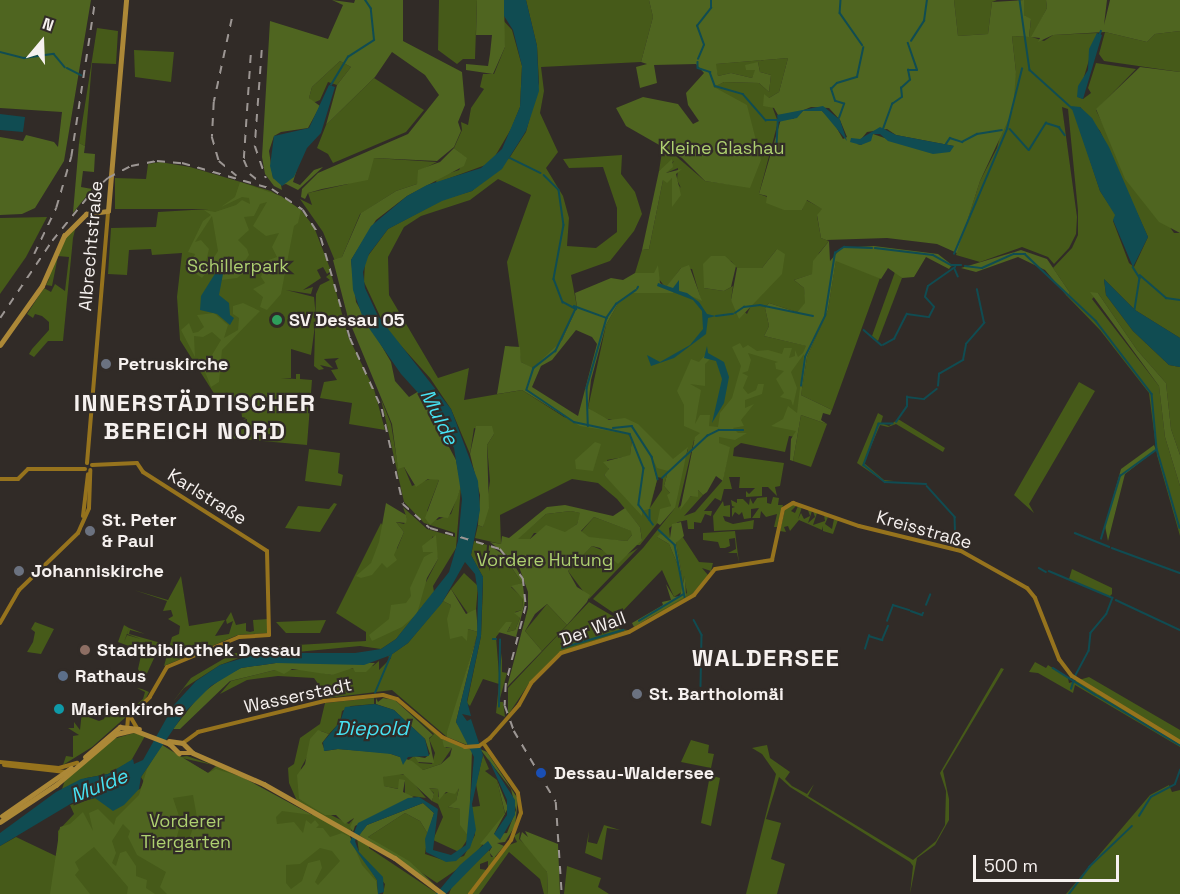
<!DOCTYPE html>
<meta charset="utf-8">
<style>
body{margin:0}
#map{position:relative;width:1180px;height:894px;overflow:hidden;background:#312b27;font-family:"Space Grotesk",sans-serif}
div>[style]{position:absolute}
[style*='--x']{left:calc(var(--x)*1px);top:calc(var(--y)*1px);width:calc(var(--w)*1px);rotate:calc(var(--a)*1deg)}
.green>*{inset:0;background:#465a19}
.forest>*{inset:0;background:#4f6520}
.water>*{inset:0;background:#104c52}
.stream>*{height:1.5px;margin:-0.75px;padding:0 0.75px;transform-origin:0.75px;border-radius:0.75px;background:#104c52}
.secondary>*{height:4px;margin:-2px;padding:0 2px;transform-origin:2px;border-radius:2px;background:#96731d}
.primary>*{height:4.5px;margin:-2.25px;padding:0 2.25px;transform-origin:2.25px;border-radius:2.25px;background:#ac8837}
.rail>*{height:1.5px;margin-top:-0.75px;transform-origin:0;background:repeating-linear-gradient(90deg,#9c9693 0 8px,transparent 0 16px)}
.dots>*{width:16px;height:16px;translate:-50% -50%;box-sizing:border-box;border:3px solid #312b27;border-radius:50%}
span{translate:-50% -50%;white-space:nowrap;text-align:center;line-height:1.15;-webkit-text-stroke:4.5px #312b27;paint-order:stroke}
.park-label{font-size:18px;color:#aed070}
.street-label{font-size:18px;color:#f6f1ef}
.poi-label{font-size:18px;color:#f6f1ef;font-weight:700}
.left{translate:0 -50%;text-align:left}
.water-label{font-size:20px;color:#47e3f4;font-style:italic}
.district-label{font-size:24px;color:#f6f1ef;font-weight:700;letter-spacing:1.5px}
.north{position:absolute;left:12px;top:12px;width:60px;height:60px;-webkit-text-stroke:4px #312b27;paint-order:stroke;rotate:19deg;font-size:16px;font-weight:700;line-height:24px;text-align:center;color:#f6f1ef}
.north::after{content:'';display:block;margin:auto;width:21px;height:27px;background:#f6f1ef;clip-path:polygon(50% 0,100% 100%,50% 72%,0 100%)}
.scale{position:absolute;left:973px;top:855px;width:146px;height:27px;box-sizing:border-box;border:3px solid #f6f1ef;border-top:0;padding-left:8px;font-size:18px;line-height:21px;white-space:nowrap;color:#f6f1ef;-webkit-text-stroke:4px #312b27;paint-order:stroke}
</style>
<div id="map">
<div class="green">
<i style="clip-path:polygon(439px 0,477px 0,475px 59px,463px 59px,457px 64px,438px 50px)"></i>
<i style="clip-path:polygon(526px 0,649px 0,653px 17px,641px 62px,541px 67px,544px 91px,540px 113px,558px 152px,546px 168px,563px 196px,569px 218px,567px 246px,596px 248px,617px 232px,617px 208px,603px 167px,569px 168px,563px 159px,622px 155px,621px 174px,635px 192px,642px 214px,634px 231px,610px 261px,571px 275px,577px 307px,562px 340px,533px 369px,521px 362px,507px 262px,531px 195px,498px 179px,470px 200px,421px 216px,404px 227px,388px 257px,389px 295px,438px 378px,469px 368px,464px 400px,522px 390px,564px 417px,628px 434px,632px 440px,630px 456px,607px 460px,609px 470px,604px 475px,642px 512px,648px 505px,652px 488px,657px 480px,650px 508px,662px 490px,663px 478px,656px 477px,650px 455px,668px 471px,664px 486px,670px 493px,671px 506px,640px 545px,636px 545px,642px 539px,640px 527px,617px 499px,598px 483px,572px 479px,500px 515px,501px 544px,475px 538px,478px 525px,483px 527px,490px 481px,487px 445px,494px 434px,474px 428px,470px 454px,451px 409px,430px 378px,386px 329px,364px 282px,365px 260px,388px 229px,442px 200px,472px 191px,510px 157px,526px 132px,539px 83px,537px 46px)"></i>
<i style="clip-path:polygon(954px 0,997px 0,992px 2px,988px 34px,958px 36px)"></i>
<i style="clip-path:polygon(evenodd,1024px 0,1046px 0,1047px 8px,1032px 37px,1044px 41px,1053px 35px,1097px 33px,1078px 97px,1083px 99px,1091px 93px,1088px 88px,1096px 63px,1136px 69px,1096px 110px,1114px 147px,1174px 233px,1180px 233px,1180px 338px,1135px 310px,1104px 279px,1106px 295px,1133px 331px,1169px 365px,1180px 367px,1180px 455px,1171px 429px,1166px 383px,1137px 350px,1098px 293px,1092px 299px,1159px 386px,1165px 437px,1180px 486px,1180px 536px,1157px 455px,1149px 393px,1100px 330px,1067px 296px,1070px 293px,1053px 268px,1072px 248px,1078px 235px,1078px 211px,1068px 109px,1062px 107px,1077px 217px,1076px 234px,1069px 248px,1054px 264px,1048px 257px,1022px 247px,980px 262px,956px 255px,980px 181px,997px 148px,1016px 72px,1012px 36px,1029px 37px,1031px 20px,1024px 15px,1024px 0,1080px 107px,1100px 131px,1148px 237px,1134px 267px,1129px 263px,1113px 221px,1116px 215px,1100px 191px,1075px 114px,1075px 108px,1080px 107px)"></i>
<i style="clip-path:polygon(502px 19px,512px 30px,522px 66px,520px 107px,511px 129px,491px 163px,436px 183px,437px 177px,459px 170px,466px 158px,454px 148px,462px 130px,461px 122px,468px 125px,471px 108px,484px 89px,480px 87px,483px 74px,494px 74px,505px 47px)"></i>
<i style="clip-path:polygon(97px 28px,118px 31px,116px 64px,92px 63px,85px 146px,79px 143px)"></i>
<i style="clip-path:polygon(1180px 31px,1180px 72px,1104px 61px,1099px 54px,1105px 32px,1147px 42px,1155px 34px)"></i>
<i style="clip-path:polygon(134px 50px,174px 52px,171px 82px,135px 77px)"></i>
<i style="clip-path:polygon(evenodd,788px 58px,779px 92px,769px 98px,778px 122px,759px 194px,802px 210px,806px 200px,823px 209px,817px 216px,821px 238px,829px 241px,819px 253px,813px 274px,794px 280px,804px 288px,806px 303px,797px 312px,769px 303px,765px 308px,769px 326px,764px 336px,807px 346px,796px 437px,789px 436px,785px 452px,741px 443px,734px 448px,733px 456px,784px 463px,780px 486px,775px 487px,777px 496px,768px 487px,762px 487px,762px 496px,746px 497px,746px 491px,749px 494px,755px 488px,739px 488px,740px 477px,729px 477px,732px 489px,724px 489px,721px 501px,715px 498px,704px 511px,712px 511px,711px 516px,705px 514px,701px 523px,694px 522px,694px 529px,688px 529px,687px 520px,678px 522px,669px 528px,670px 538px,657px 537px,669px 544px,682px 575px,676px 543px,682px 536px,699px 562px,713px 563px,711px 571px,702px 568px,708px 575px,704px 583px,692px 594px,647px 620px,687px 593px,684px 576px,683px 591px,674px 597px,662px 570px,618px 616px,593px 599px,643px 548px,675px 508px,674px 497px,688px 449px,673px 460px,618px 421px,602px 418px,588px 408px,606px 325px,619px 302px,632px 293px,669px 293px,676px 288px,701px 300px,692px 269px,681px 268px,666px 288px,654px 273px,635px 273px,642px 250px,649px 249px,663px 180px,672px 178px,681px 188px,677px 180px,678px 168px,666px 173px,674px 161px,659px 171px,663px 145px,705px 181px,750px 187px,713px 87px,724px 82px,759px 83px,769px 92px,771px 75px,760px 72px,758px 62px,751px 69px,756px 70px,752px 78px,731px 73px,718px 76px,715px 64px,788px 58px,777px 249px,747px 314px,731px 300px,733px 286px,724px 291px,704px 288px,716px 258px,731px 261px,737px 268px,762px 268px,777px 249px,788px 58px,694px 440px,729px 447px,723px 480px,695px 512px,684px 516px,703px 495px,698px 490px,678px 508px,694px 440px)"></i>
<i style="clip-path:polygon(340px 61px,351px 67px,337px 85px,328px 82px,320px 100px,313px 103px,309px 98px,312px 87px)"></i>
<i style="clip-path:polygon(374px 78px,424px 110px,406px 132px,333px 163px,328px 154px,317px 148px,326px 125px)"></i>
<i style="clip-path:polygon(374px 158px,437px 162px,421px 170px,417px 184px,396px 191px,360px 214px,342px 257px,335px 261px,323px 232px,300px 199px,312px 205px,308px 193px,348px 184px)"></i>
<i style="clip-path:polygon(160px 162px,190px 167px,271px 191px,301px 210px,314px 227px,331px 271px,327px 274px,323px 267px,317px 270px,321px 278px,303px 290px,313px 287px,311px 294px,286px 290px,314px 297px,316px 318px,311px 355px,291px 349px,291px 378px,281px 378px,296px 379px,296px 374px,300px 374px,300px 379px,312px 380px,307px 445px,218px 437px,223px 431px,222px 424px,231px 422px,236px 431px,251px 427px,247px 426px,247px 419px,243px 420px,246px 418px,242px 417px,240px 400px,219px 399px,218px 406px,215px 395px,180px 340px,177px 297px,182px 253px,152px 255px,151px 249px,129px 250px,127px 275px,108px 274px,111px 228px,156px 227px,158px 212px,209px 209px,115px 209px,115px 178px,146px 179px,148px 164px)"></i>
<i style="clip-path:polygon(89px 215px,76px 226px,73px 238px,63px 341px,48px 341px,34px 357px,29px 354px,32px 349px,49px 330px,49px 322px,42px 316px,35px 314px,33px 318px,27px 314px,44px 288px,51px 292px,55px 284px,65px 291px,69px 257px,58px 256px,52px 286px,46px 285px,50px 277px,47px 281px,59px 245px,82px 219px)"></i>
<i style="clip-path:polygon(47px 217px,26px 257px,0 294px,0 218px)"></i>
<i style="clip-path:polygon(836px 260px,880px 278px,832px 410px,801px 395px,807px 357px,828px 310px)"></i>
<i style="clip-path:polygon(895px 272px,902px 278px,878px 341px,872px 336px)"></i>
<i style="clip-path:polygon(331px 273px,348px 336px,374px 389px,385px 430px,349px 424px,352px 403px,320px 398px,324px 382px,337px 380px,331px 370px,338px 369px,335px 361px,339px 358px,324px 359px,333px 368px,320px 365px,324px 369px,319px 370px,314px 366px,316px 294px,320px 285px,330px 280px,326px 277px)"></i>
<i style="clip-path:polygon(1079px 382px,1095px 391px,1029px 504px,1034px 513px,1014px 495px)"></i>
<i style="clip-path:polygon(evenodd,381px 399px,391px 424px,398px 466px,404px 467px,412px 486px,432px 478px,439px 480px,427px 511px,437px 520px,451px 514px,461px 486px,456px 548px,433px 586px,434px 592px,396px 639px,381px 649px,360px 646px,297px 652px,282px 648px,247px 655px,220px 665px,184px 688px,172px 703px,191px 678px,232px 654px,262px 647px,366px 641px,366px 632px,336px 613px,381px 523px,397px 549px,404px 532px,396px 522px,404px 524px,407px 519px,403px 507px,427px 529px,455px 537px,455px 533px,424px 523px,404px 502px,381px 399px,433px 536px,438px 559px,426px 582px,415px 578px,433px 552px,425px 552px,433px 536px)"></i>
<i style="clip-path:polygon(878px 413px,883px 416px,881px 423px,889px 426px,898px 419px,945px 448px,943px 452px,896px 424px,888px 427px,880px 425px,864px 463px,884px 480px,894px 481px,883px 481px,857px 463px)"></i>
<i style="clip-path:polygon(801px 415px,827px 424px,811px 467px,793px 461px)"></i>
<i style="clip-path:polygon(309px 449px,340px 453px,338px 473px,343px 475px,341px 486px,305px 481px)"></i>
<i style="clip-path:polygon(767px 497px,767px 503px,771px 504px,773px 497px,779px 498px,778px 505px,783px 505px,777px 527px,774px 527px,777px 514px,766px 517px,761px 511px,760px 518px,752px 518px,759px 508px,751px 509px,751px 518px,744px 519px,742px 512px,739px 515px,735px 512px,732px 517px,732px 508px,735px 507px,732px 506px,731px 500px,737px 503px,737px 499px,743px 499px,749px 505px,750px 498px,753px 504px,757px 498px)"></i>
<i style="clip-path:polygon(723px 501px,724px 506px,730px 505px,730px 517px,723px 516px,725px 521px,733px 524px,754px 520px,753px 529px,714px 531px,713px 516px)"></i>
<i style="clip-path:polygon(334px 503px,337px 504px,320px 532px,285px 528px,298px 506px,329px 509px)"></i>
<i style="clip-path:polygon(792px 504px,797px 505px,791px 511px,795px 513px,798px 506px,802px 507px,798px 519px,801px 513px,804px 519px,810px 516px,808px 510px,812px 511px,808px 523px,815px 517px,813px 511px,817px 513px,813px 525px,825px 521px,824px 515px,828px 517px,825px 524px,832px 529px,834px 519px,838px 520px,833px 534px,823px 531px,823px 526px,822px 530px,799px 520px,790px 531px,788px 526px,784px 527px,786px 532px,780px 531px,785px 509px)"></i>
<i style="clip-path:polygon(571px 511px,581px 513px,577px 524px,565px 533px,534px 533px,530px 539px,517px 539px,546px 514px)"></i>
<i style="clip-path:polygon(594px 517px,632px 531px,632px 535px,627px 541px,589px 538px,581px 532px)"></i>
<i style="clip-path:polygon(735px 531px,739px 563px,737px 553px,728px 553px,736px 549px,735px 538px,729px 539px,730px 546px,725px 548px,720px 548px,718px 542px,703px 540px,703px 533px)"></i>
<i style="clip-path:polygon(474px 541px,487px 545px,486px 557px,490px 571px,490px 561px,506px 559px,522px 583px,511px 587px,523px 598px,522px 610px,515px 612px,520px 618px,515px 630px,507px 632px,510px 627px,505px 625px,496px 637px,499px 674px,502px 653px,502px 672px,507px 673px,499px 702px,503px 702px,505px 717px,496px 713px,499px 684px,483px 679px,470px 706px,467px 703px,481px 636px,483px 586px,483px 577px,471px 555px)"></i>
<i style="clip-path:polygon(592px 546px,621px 558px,638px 548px,589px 599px,568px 571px)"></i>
<i style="clip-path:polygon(1072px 569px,1112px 588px,1112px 594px,1109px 597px,1069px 579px)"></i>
<i style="clip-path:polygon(464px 573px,478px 586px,476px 609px,469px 615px,451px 589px)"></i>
<i style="clip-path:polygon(181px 576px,189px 626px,225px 620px,215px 636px,229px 634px,233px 621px,227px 624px,226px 620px,231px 612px,236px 625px,246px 623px,246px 631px,250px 632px,254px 631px,253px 620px,268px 619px,268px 633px,238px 635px,164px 666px,172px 637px,179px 634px,180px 626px,168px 619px,173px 616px,171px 610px,163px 611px,167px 601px,134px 590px,168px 600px)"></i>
<i style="clip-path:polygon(443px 601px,451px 605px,448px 622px,456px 637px,468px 629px,478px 632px,447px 737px,392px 690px,320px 699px,321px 688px,314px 678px,278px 676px,247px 680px,220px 694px,231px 681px,275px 670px,308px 670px,332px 675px,338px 670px,373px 666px,379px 661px,379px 670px,391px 658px,388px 657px,408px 643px)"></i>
<i style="clip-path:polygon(589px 602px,616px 618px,619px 621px,615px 625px,620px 622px,619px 629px,628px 630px,562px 651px,530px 682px,508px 715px,508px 688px)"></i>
<i style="clip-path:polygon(547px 604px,567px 625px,542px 651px,525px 631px)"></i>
<i style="clip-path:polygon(326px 620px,320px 633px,286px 633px,276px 622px)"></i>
<i style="clip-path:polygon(35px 622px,54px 629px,41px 654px,27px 652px,33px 642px,35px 632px,31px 629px)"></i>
<i style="clip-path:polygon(124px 625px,129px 628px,124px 642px,127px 635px,141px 639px,127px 634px,129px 628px,145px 634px,130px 630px,129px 634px,161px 643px,144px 680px,138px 669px,142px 651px,118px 642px)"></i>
<i style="clip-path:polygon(1035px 662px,1046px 668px,1048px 665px,1068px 678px,1069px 683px,1089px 677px,1180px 730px,1180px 747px,1075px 685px,1073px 693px,1038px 673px,1029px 672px)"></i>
<i style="clip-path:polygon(1001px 668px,1004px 669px,943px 771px,949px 799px,949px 820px,935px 845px,917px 858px,910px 894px,913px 866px,910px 862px,790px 787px,779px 777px,766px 819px,781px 823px,771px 859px,785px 864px,777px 894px,746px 894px,776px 774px,762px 754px,752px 748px,767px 745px,770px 758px,790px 772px,785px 779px,792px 786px,807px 794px,814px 784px,808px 796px,913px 860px,936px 841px,945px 825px,946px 791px,940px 773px)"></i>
<i style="clip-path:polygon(137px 688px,142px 689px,149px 692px,145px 700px,92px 747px,63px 765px,66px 756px,73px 757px,73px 736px,79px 735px,68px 728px,74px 728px,74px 722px,80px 730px,82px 711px,83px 715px,99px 721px,104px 719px,108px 708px,128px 712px,143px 699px,145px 692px)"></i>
<i style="clip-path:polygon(374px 698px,374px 704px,351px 706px,342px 711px,340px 722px,329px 734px,321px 731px,301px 768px,299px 799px,349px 824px,354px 818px,350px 837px,377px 880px,378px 894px,0 894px,0 846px,16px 837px,58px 857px,58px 831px,74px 814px,70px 805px,131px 788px,131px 792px,140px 789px,144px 782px,141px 777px,162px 745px,180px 757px,187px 756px,213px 765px,182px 758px,208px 773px,216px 766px,222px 768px,312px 815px,315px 811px,297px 801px,289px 783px,288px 768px,294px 764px,300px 738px,320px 724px,325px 703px)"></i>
<i style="clip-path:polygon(398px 702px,442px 739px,446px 748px,452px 748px,441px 764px,423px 770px,407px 761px,414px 756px,419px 763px,432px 764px,435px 753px,429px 739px,434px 734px)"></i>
<i style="clip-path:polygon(134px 733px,145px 736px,131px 761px,108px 774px,86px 778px,62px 789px,65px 780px,113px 739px)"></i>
<i style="clip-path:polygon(691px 740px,709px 745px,708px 753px,714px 754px,711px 768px,681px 762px)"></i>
<i style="clip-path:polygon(483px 755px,489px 769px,485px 771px,497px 780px,505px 814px,477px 852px,456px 870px,437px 883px,368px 837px,405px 813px,420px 821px,428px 834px,425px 854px,446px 861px,464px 856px,475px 835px,472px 807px,480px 806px,476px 784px)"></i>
<i style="clip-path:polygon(392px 773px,407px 775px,426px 798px,405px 795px,405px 781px,399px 789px,383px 786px,383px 777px)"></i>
<i style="clip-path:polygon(710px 775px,720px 778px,711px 826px,701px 823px)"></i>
<i style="clip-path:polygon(1169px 785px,1172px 792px,1180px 790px,1180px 894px,1066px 894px,1150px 795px)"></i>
<i style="clip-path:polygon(459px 787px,456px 802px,448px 807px,460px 809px,460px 820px,469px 837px,459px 852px,433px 840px,443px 817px,438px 804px,432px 801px,434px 793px,428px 788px,438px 789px,438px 797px)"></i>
<i style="clip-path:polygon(604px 825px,620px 830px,607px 828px,602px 860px,585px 853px,589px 831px,588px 842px,597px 844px)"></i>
<i style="clip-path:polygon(520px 832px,519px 839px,535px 853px,547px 872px,548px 894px,544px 894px,540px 879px,509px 852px,479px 894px,472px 894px,509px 845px,517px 842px,514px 836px)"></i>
<i style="clip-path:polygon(357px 838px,369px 841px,369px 848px,438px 894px,383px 894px,385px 884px,359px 852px)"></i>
<i style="clip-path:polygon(489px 850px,491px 857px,496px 857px,488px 869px,488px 861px,480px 864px,480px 869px,487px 870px,468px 894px,449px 894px,452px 886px)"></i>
<i style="clip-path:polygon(567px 866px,601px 878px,598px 887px,609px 894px,564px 894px)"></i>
</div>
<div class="forest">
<i style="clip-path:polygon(0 0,91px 0,64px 161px,35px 208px,22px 214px,0 215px,0 137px,23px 141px,26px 135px,54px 142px,58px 147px,62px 112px,0 108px)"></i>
<i style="clip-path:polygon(332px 0,354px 3px,355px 0,403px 0,403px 41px,462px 72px,465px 105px,458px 122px,461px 131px,454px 147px,437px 161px,374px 158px,368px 180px,322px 189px,308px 193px,305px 199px,301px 197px,302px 189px,318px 173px,408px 134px,439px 95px,425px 75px,392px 52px,375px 77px,326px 125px,337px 85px,351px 67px,340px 61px,312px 87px,309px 98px,320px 106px,308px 128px,281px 132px,274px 136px,269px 151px,273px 178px,282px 182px,297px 169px,293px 182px,300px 185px,314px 170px,323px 167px,298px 190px,286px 184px,281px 185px,282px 190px,274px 186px,265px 174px,262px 157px,270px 21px,328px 39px,343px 5px)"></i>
<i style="clip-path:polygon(477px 0,504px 0,505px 47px,493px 74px,466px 70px,466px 64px,488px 66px,490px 54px,492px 35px,476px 35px)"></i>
<i style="clip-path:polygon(evenodd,649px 0,954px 0,958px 36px,988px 34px,992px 2px,1024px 0,1024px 15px,1031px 19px,1029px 37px,1012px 36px,1016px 72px,1013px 110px,980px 181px,957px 253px,937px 244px,887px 238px,826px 240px,821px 238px,817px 215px,822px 209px,807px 200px,802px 210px,784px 210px,766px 203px,767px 196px,759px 194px,781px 119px,793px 119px,803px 111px,822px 111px,832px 120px,843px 139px,847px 137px,840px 120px,829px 108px,811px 107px,794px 114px,778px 115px,774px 108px,763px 106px,764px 94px,769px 98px,779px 92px,788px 58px,716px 64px,718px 76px,731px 73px,752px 78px,755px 70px,746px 70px,745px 65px,758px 62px,760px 72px,771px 75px,769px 92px,759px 83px,724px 82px,714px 87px,747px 105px,761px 160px,750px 188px,705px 181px,682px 158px,626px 126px,616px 108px,643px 97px,678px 104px,693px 124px,699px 121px,688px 105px,686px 93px,704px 73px,696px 64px,654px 65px,657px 83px,640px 88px,636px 67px,647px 64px,641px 62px,653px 17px,649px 0,887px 129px,896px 135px,954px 146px,908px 146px,873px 134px,861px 145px,857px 144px,867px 132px,887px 129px)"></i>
<i style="clip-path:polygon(1046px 0,1107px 0,1104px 25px,1110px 0,1180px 0,1180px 31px,1155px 34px,1147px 42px,1105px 32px,1053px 35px,1038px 42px,1040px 38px,1031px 37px,1047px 8px)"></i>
<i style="clip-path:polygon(1140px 67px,1180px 72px,1180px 233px,1159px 222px,1125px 179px,1096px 109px)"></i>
<i style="clip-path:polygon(79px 143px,85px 146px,84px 153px,95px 154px,94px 172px,83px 171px,81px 187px,92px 189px,73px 213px)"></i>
<i style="clip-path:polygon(454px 148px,467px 158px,464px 166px,407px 196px,376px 220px,351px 260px,356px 302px,391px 362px,395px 381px,409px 397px,419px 391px,456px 460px,461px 486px,457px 499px,448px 518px,439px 517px,430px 525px,425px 518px,439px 480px,428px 479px,416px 487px,404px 467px,398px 469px,392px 424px,348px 318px,333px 260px,342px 257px,361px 213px,396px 191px,417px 184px,418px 170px,440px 162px)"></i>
<i style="clip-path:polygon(672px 159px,673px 167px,666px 173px,682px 169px,676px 174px,681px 195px,672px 207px,672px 178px,667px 183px,663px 180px,649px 249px,642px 250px,659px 171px)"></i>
<i style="clip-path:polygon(240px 182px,281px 196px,301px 210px,298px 223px,294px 226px,281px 294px,267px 310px,260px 307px,263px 297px,253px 289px,265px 283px,261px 277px,266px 261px,277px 257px,272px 247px,279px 233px,266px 236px,253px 226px,267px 202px,260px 204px,254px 216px,244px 217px,249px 230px,238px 240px,247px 249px,249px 255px,245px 261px,251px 267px,237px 278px,221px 280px,216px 272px,211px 272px,211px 262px,218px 251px,212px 216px,195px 242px,201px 240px,209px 249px,206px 262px,208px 270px,202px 278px,195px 273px,192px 262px,195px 254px,188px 252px,203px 221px,211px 215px,204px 210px,215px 212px,236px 205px,242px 200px,250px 204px,249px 198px,242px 197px,221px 207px,235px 197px)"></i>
<i style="clip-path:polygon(829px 241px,830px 261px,841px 248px,874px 246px,938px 254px,952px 265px,949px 269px,926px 257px,914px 277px,902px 278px,888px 268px,881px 279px,836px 261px,828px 310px,807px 357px,801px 395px,832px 410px,830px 415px,823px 413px,821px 420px,827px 424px,801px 415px,793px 461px,790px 460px,791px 439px,796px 431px,771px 426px,783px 419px,788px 406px,797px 413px,804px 354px,791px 372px,797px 388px,793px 406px,791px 400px,780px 397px,784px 393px,776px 379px,784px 371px,776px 369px,775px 363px,778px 362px,748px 353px,751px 360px,748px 371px,742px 373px,748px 376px,743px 388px,748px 394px,756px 390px,758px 384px,764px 384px,762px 394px,745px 400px,745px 408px,754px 404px,741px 420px,744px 426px,733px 428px,738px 433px,747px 433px,735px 440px,719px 437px,719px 443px,730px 447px,723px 481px,716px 476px,707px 492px,703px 495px,698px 490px,698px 497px,691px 496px,680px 510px,695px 437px,700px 433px,684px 426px,684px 405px,677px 391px,691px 359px,699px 362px,705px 355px,710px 359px,705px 364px,705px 386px,690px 384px,701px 390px,695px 424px,700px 415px,710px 415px,709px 426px,718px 427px,720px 413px,732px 398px,741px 366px,732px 347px,740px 343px,743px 348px,748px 345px,757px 351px,768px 350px,782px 354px,784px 348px,792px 348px,789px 358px,795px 356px,795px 350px,798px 357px,803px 353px,806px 346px,764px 336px,769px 326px,765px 308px,769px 303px,797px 312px,805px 303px,804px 288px,794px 280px,812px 274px,813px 261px)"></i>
<i style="clip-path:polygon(777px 249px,785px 254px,782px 274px,739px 319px,731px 300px,737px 268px,762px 268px)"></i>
<i style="clip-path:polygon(1021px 250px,1047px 259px,1070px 293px,1067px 296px,1045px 270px,1018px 257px,976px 272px,961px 268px)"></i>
<i style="clip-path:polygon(711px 256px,725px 256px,736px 266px,731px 287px,724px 291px,704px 288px,703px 264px)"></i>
<i style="clip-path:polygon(evenodd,658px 265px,660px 283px,666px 287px,681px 268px,689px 265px,702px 301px,676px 289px,673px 293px,632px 293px,619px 302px,606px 325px,591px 380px,588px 408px,609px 420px,625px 418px,638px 424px,673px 459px,688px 447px,675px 508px,660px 525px,657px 523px,660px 509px,671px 506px,667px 495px,670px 493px,664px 486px,668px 471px,657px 468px,651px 455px,657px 480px,649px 509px,642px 511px,642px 516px,604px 475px,609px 469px,603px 462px,630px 455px,632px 440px,628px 434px,580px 426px,522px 390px,497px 394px,505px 346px,520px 347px,521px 362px,533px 368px,562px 340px,577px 307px,575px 293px,611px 278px,623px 280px,635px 273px,654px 273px,658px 265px,576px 330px,592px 337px,597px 344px,578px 416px,532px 387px,541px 366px,552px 360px,576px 330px)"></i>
<i style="clip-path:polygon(1090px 292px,1098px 293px,1137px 350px,1166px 383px,1171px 429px,1180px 455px,1180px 486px,1165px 437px,1159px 386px)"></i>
<i style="clip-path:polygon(243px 303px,260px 311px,222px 350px,219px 382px,211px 387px,200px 359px,208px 362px,204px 363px,207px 367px,215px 366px,212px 355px,221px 340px,212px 332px,203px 337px,194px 336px,195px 357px,181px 330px,189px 323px,193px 333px,198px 332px,204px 327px,197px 315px,214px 313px,228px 325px,224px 338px,238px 330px,239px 318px,233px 314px,233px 306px)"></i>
<i style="clip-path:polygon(476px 426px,492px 426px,494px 434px,487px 445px,489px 508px,483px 527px,478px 525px,480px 495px,470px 454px)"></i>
<i style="clip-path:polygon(595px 442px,601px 444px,593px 471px,576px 469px,575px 460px)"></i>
<i style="clip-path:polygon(1154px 445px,1156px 450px,1125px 474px,1108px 541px,1105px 526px,1121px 469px)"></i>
<i style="clip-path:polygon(386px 503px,406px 515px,407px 519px,406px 523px,396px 522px,404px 532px,394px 555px,397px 560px,387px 568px,382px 563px,372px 575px,361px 578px,356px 576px,371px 563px,379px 542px)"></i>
<i style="clip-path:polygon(evenodd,565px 505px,613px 516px,625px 508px,640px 527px,642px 540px,618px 564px,600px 548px,592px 546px,568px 571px,577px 587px,590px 595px,587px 602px,567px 625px,547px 604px,535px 614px,525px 631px,542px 651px,507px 687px,528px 608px,528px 592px,518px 564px,490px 542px,501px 544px,502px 536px,509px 538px,547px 507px,565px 505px,571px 511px,580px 513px,577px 524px,565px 532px,546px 525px,530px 539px,518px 539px,546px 514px,571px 511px,565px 505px,594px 517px,631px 531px,632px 535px,627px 541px,589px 537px,581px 531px,594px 517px)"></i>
<i style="clip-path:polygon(681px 522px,684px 536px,676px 543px,682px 575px,669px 544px,657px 537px,660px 534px,670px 538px,672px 524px)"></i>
<i style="clip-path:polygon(436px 535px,438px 559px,427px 578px,417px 614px,402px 627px,372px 641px,369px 635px,389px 619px,391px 605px,406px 603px,411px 596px,410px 588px,424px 557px,433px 552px,423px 552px,422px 546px)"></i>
<i style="clip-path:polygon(489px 545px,510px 559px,515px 566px,522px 578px,525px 602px,516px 637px,498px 632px,506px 622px,512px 622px,507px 632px,515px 630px,520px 618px,514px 613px,522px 610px,523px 599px,511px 586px,522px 583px,506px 559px,488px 563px)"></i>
<i style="clip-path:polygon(685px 576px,686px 596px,634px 627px,632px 623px,663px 605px,662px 602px,671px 600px,666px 584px,674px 597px,680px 596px)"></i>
<i style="clip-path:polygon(451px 589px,466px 614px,476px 609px,478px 632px,468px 629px,467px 641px,462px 636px,450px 639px,447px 619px,451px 605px,443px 601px)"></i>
<i style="clip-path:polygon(477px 636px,456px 722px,469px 742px,467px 745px,447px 737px,447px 732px)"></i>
<i style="clip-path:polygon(276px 663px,375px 663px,366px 672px,355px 672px,353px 668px,332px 675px,292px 669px,284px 674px,275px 670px,230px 681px,180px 729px,173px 729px,200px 695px,225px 676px,241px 668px)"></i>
<i style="clip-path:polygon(376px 698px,378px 702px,383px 698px,395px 700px,433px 735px,429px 738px,434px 763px,418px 762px,414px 756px,425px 758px,430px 754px,425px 739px,394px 710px,376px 704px)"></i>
<i style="clip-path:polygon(318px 730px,329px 734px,322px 743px,325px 751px,338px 749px,388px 753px,412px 761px,423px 770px,441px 764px,450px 756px,452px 748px,444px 747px,442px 739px,472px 750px,469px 837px,460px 825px,460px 809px,448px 807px,456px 801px,459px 788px,455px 794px,446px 792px,439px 800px,438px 789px,429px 788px,434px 794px,432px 801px,403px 774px,383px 777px,384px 786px,398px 789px,399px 779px,405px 780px,403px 792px,414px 797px,355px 826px,353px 832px,350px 827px,354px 818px,345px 824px,336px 815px,325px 815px,299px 799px,297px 775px,305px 764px,310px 739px)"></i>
<i style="clip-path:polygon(evenodd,162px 745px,208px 773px,216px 769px,242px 777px,312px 815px,282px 811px,276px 817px,277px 824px,294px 822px,303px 833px,306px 820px,311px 824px,315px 820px,319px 825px,316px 828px,323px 828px,330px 837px,342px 833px,350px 837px,362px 865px,376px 881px,378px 894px,167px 894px,160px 887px,166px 872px,137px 855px,128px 837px,130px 831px,123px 824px,112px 841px,116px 853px,112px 863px,116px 866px,120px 853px,126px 851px,136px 866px,136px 876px,147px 880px,146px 888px,155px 894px,127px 894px,128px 887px,94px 847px,75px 862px,79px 870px,75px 875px,90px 894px,50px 894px,60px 827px,70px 824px,83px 812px,93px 831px,89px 813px,98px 809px,114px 825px,116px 818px,139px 795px,147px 769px,162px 745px,193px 795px,199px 829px,193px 828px,189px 839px,180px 844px,177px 836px,181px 822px,173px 798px,193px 795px,162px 745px,320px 848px,332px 851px,340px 861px,318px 885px,315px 882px,322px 868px,320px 860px,308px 863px,302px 881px,291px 889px,286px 883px,286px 865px,300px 864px,320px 848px)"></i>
<i style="clip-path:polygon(480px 749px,487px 752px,518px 799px,515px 826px,505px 842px,497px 843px,504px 846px,494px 858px,489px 852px,492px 847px,480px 844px,505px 813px,497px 780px,508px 808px,494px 834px,507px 833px,516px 810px,511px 789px)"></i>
<i style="clip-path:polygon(423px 803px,434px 813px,428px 834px,420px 821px,405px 813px,368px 837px,409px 861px,435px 885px,359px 835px,367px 825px)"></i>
<i style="clip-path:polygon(525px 831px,558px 844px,560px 894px,548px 894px,547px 872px,520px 839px,522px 832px,528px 837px)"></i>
</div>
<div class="water">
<i style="clip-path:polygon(504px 0,526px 0,537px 46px,539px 91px,526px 131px,502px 169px,472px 191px,442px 201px,388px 229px,369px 254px,363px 272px,365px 288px,378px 316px,451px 409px,478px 481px,480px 510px,471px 555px,483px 577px,481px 636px,467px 701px,471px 716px,462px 714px,467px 721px,471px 719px,483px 755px,472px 804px,476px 830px,470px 848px,456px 861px,446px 862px,426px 852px,425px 839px,434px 813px,423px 803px,367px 825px,355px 841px,359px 852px,383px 877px,384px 892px,378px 894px,377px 880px,350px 842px,358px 823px,408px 798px,419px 797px,438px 809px,433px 850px,451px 855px,466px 845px,474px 757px,456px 722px,477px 636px,478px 593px,475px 574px,465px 562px,442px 603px,408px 643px,391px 655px,364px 665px,276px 663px,241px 668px,211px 686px,185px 712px,141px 777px,139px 789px,124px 805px,113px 811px,95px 798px,72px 803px,0 846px,0 833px,56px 792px,81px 779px,108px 774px,133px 759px,134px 764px,143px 760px,174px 705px,196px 681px,220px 665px,259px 653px,355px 653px,381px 649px,396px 639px,449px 572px,458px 541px,462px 499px,454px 448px,430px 406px,401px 374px,364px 321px,353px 290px,351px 260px,371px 226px,407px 196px,427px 185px,481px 168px,502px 149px,520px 107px,522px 66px,513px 30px,504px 16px)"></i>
<i style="clip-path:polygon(1097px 33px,1102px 35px,1083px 99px,1077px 97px,1078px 86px,1088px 70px,1089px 49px)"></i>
<i style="clip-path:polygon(329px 85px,335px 87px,321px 133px,307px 148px,294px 177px,282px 186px,273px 178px,270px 166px,274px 136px,309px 128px)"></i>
<i style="clip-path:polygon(823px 106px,840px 120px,847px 141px,822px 111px,803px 111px,797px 118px,778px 122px,777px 115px)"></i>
<i style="clip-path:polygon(1071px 106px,1080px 107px,1092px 118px,1109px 147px,1148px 237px,1133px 267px,1113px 220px,1115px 215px,1100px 191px)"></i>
<i style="clip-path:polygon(0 114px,25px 117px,23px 132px,0 130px)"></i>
<i style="clip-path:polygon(880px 127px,896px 135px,954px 146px,950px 152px,933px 154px,888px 141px,880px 134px,873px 134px,871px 141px,861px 145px,850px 142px,851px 138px,860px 139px)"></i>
<i style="clip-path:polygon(216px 272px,223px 274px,219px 295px,229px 303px,230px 315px,234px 318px,230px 325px,217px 314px,200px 310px,201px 296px)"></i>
<i style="clip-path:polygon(1104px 279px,1135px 310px,1180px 338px,1180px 367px,1169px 365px,1133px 331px,1106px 295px)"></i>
<i style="clip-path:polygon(679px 280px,679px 291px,687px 293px,699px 302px,707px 314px,716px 316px,708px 318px,706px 334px,674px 358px,651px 366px,647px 355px,660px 362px,690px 345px,703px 329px,702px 311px,693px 300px,657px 286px,658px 283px,673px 288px)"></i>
<i style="clip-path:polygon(707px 346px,708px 353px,724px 362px,729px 377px,724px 403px,712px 423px,722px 379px,716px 361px,704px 358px)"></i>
<i style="clip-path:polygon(375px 704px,394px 710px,425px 739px,429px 756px,408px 757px,403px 765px,400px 757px,391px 754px,338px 749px,324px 751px,323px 742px,340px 722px,345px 707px)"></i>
<i style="clip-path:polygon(488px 758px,515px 800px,515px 815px,500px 840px,494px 834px,507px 815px,507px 800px)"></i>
<i style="clip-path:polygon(488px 841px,492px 847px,446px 894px,436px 894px,460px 865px)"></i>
</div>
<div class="stream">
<i style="--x:841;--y:0;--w:13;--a:94"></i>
<i style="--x:840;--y:13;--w:39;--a:55"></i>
<i style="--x:1020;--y:0;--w:71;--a:81.9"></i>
<i style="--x:1030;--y:70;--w:57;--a:42.1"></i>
<i style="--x:1099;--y:36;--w:5;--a:-68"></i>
<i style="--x:911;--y:41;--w:24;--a:-57"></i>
<i style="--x:924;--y:21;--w:21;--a:-82"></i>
<i style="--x:0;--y:52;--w:25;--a:14"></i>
<i style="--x:24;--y:58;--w:30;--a:-8"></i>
<i style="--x:54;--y:54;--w:17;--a:50"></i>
<i style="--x:698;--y:59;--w:15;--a:-67"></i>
<i style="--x:704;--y:45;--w:20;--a:-110"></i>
<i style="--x:697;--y:26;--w:23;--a:-52"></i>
<i style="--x:711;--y:8;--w:8;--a:-90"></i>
<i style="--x:698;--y:62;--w:6;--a:90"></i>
<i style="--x:698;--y:68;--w:13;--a:18"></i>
<i style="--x:710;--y:72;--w:15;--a:70"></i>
<i style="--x:715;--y:86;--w:29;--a:16"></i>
<i style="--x:743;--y:94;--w:35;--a:49"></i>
<i style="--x:766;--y:120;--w:11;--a:0"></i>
<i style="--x:67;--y:68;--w:16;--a:27"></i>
<i style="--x:331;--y:85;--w:33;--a:-59"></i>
<i style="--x:348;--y:57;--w:31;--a:-33"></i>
<i style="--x:374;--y:40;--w:31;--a:-96"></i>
<i style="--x:371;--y:9;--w:11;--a:-124"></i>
<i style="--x:839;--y:118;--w:15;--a:-70"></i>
<i style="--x:844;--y:104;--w:9;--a:-162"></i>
<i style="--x:835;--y:101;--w:13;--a:-108"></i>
<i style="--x:831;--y:89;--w:8;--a:-45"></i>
<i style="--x:837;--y:83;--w:21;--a:-17"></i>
<i style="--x:857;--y:77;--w:30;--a:-78"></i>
<i style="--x:883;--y:129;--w:27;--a:-70"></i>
<i style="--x:892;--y:104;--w:12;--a:-35"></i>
<i style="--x:902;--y:97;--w:9;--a:-96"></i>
<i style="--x:901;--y:88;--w:12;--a:-42"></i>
<i style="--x:910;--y:80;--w:10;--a:-101"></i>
<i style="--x:908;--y:70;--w:9;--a:0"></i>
<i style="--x:917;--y:70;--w:28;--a:-109"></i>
<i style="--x:1010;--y:129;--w:28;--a:48"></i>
<i style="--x:1029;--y:150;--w:32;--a:-58"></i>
<i style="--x:1046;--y:123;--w:14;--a:17"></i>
<i style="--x:1059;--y:127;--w:10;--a:53"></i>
<i style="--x:946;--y:144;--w:7;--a:-56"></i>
<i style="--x:950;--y:138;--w:13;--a:18"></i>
<i style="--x:962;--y:142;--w:17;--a:-28"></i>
<i style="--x:977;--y:134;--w:25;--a:-9"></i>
<i style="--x:776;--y:155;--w:35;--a:-87"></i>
<i style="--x:510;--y:158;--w:34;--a:26"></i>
<i style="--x:544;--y:175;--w:21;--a:45"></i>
<i style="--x:559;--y:190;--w:35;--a:82"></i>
<i style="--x:564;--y:225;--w:55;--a:100.5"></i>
<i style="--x:554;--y:279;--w:25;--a:69"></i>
<i style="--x:563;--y:302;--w:15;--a:28"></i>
<i style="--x:576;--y:309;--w:47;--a:115.5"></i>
<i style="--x:556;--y:351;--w:28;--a:142"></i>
<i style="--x:534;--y:368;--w:23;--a:108"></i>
<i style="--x:527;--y:390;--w:57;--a:34.2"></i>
<i style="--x:574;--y:422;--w:57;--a:12.1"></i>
<i style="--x:630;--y:434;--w:37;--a:68"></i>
<i style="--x:644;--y:468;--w:37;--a:98"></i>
<i style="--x:639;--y:505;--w:24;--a:54"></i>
<i style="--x:875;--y:248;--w:58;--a:6.9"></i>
<i style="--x:933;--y:255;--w:21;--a:29"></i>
<i style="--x:951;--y:265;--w:10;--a:0"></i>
<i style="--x:954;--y:254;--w:136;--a:-67"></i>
<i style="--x:1007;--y:129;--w:62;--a:-76"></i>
<i style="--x:965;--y:266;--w:17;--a:7"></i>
<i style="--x:982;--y:268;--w:35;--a:-24"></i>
<i style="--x:1014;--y:254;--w:11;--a:0"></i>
<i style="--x:1025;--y:254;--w:98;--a:43.3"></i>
<i style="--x:1096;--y:321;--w:92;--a:52.5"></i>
<i style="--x:1152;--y:394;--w:55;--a:84.8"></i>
<i style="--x:1157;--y:449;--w:82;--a:73.8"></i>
<i style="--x:1133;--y:267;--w:13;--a:58"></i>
<i style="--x:1140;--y:278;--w:32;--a:99"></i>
<i style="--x:955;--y:269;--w:8;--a:67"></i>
<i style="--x:1140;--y:275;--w:35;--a:41"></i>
<i style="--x:1166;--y:298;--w:14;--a:8"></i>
<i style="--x:637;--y:289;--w:2;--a:-63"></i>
<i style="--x:574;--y:306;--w:35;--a:20"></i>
<i style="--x:607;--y:318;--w:73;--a:105.9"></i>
<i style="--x:587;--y:388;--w:38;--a:88"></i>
<i style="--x:735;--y:313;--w:11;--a:-34"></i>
<i style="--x:744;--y:307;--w:16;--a:-7"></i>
<i style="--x:760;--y:305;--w:54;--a:11.7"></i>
<i style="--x:716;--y:316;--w:17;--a:-7"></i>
<i style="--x:607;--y:317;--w:16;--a:-55"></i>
<i style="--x:616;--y:304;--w:24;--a:-35"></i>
<i style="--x:864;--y:330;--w:23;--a:41"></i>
<i style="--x:883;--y:345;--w:13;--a:-29"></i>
<i style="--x:894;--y:339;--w:28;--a:-63"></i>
<i style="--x:907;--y:314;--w:22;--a:8"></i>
<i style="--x:929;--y:317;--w:11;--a:-63"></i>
<i style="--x:934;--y:307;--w:13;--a:-132"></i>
<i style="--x:925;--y:297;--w:11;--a:-75"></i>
<i style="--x:928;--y:286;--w:33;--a:-35"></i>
<i style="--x:801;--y:386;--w:29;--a:-82"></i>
<i style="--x:805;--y:357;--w:46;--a:-64"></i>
<i style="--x:825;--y:316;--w:64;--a:-81"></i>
<i style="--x:835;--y:253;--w:11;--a:-34"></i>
<i style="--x:844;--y:247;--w:28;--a:2"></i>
<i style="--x:938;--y:386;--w:12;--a:-85"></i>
<i style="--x:939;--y:374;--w:28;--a:-30"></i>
<i style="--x:963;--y:360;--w:16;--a:-79"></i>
<i style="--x:966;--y:344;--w:28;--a:-49"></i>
<i style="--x:984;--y:323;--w:34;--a:-102"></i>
<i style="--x:896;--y:422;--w:19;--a:-55"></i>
<i style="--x:907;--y:406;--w:9;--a:-90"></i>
<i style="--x:907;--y:397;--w:17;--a:7"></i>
<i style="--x:924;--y:399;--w:16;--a:-38"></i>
<i style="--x:893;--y:424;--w:14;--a:180"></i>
<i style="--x:879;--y:424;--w:44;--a:110.1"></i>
<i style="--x:864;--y:465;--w:27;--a:39"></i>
<i style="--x:885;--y:482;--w:41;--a:2.8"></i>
<i style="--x:613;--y:428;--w:19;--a:-6"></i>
<i style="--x:632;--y:426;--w:37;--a:57"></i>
<i style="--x:652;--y:457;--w:23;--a:75"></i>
<i style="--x:662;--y:478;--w:62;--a:-43"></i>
<i style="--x:707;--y:436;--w:13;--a:-27"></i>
<i style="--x:719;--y:430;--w:24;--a:0"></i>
<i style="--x:927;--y:486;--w:42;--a:47.9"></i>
<i style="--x:955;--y:517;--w:23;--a:88"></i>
<i style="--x:650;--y:510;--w:10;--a:90"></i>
<i style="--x:659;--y:530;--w:22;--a:43"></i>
<i style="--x:675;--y:545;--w:53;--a:79.1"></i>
<i style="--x:1075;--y:533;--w:37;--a:22"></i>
<i style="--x:1101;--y:539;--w:66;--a:-73.2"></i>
<i style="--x:1120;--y:476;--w:44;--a:-35.8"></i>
<i style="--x:1112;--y:548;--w:72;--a:20.2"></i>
<i style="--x:1039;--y:568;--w:8;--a:30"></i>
<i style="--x:1049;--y:571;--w:69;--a:22.9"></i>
<i style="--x:1113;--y:598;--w:17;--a:111"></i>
<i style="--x:1107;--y:614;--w:25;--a:130"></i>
<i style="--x:1091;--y:633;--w:18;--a:96"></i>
<i style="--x:1089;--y:651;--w:30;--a:118"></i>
<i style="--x:1116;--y:600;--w:71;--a:25.1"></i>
<i style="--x:926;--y:605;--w:11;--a:-68"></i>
<i style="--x:911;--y:611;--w:12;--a:20"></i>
<i style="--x:922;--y:615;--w:2;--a:-63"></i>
<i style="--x:694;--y:620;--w:17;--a:62"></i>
<i style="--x:702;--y:635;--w:51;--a:91.1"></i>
<i style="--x:639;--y:621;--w:52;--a:-31"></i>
<i style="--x:887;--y:621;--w:17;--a:-69"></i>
<i style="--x:893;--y:605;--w:17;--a:17"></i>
<i style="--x:493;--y:639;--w:3;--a:0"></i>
<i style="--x:562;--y:648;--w:64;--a:-16.4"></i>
<i style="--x:865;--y:649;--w:14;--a:-73"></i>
<i style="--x:869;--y:636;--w:14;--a:17"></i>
<i style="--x:882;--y:640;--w:15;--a:-67"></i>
<i style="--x:1053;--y:668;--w:51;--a:32.1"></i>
<i style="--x:1071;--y:689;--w:9;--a:-72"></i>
<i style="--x:375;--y:693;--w:41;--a:-67.2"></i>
<i style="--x:1098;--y:696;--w:96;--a:30.9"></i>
<i style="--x:499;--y:707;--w:67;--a:-89.1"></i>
<i style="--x:1139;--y:816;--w:22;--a:-58"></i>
<i style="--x:1151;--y:797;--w:27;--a:-28"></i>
<i style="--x:1175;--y:784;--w:15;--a:-70"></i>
<i style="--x:1069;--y:894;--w:34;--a:-53"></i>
<i style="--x:1089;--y:867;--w:59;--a:-43.6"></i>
</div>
<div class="secondary">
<i style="--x:87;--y:463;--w:253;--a:-85.2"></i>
<i style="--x:92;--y:465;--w:45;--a:-2.5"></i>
<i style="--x:137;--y:463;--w:11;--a:56"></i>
<i style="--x:143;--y:472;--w:147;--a:32.5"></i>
<i style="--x:267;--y:551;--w:84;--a:88.6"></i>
<i style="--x:269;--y:635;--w:30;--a:176"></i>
<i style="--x:239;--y:637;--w:78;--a:157.4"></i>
<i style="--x:167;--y:667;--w:34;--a:120"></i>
<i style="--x:150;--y:697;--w:30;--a:136"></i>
<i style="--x:128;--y:718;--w:11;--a:95"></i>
<i style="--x:0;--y:479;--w:18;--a:0"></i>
<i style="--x:18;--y:479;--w:14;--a:-45"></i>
<i style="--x:28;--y:469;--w:57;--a:0"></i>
<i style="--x:83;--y:516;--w:42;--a:-83.2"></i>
<i style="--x:0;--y:623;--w:38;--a:-60"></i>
<i style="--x:19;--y:590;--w:82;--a:-44"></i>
<i style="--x:78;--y:533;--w:27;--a:-66"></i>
<i style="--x:89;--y:508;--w:38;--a:-88"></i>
<i style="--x:130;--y:716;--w:14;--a:60"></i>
<i style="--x:183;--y:743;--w:19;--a:-36"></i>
<i style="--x:198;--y:732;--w:130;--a:-13.8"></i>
<i style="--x:324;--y:701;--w:59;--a:-5.8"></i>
<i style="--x:383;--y:695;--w:15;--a:16"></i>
<i style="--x:397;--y:699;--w:59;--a:40.2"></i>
<i style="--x:442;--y:737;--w:25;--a:23"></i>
<i style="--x:465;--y:747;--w:14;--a:-4"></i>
<i style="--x:479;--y:746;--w:14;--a:-36"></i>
<i style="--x:490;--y:738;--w:44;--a:-48.7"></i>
<i style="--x:519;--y:705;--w:25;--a:-61"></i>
<i style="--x:531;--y:683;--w:42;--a:-45"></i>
<i style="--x:561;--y:653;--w:71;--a:-17.2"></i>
<i style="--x:629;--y:632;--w:75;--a:-29.6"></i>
<i style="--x:694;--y:595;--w:33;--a:-51"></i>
<i style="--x:715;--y:569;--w:58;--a:-9"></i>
<i style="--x:772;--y:560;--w:52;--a:-77.8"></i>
<i style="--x:783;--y:509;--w:12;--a:-31"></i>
<i style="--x:793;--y:503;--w:70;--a:19.2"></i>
<i style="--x:859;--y:526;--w:105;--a:13.8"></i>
<i style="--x:961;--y:551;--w:76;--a:29.3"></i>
<i style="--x:1027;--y:588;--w:13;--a:51"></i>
<i style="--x:1035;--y:598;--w:66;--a:68.5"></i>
<i style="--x:1059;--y:659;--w:21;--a:53"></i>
<i style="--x:1072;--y:676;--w:127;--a:31.4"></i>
<i style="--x:0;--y:762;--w:59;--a:5.8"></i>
<i style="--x:59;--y:768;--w:19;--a:-16"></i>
<i style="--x:4;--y:765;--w:62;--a:6.4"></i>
<i style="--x:470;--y:894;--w:68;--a:-52.8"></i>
<i style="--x:511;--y:840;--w:29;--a:-70"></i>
<i style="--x:521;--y:813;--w:20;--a:-99"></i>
<i style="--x:518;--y:793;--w:60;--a:-124.8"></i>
</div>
<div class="primary">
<i style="--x:0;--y:345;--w:72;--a:-54.6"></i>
<i style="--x:42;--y:286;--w:55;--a:-66.3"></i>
<i style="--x:64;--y:236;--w:31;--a:-45"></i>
<i style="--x:86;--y:214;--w:22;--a:-8"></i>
<i style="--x:108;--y:211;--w:212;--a:-85.1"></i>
<i style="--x:169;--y:741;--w:14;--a:8"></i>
<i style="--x:183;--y:743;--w:13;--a:45"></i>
<i style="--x:85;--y:757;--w:46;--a:-40.6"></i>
<i style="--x:120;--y:727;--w:19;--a:6"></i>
<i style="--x:2;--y:816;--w:84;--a:-34.8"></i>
<i style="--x:0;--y:822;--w:67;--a:-33.5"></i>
<i style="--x:56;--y:785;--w:79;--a:-40.4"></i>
<i style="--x:116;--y:734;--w:18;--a:-13"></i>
<i style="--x:134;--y:730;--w:39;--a:21"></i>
<i style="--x:170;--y:744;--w:13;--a:45"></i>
<i style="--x:179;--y:753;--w:14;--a:0"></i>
<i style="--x:193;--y:753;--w:77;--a:23.6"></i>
<i style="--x:264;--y:784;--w:150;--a:29.5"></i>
<i style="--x:395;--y:858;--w:60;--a:36.9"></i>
</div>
<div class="rail">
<i style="--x:232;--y:19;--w:85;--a:102.2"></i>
<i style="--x:214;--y:102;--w:35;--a:93"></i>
<i style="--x:212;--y:137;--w:25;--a:74"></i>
<i style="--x:219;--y:161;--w:23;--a:40"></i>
<i style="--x:262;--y:50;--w:96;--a:94.2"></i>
<i style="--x:255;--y:146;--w:34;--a:71"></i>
<i style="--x:251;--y:55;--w:105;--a:93.8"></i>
<i style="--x:244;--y:160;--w:15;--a:67"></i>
<i style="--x:250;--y:174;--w:14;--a:39"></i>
<i style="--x:34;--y:254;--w:51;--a:-64.4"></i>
<i style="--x:56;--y:208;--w:53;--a:-73.6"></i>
<i style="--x:71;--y:157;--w:159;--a:-81.3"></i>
<i style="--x:0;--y:318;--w:93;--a:-56"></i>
<i style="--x:52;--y:241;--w:60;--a:-51"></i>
<i style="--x:90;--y:194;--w:24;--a:-42"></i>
<i style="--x:108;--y:178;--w:26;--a:-28"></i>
<i style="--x:131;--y:166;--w:26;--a:-11"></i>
<i style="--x:157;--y:161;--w:25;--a:5"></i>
<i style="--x:182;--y:163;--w:94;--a:16.1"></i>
<i style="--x:272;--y:189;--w:37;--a:34"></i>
<i style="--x:303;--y:210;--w:33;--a:57"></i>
<i style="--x:321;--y:238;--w:104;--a:73.8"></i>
<i style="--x:350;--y:338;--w:78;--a:65.7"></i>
<i style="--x:382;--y:409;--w:97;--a:77.5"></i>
<i style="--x:403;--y:504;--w:36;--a:42"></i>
<i style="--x:430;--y:528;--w:73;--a:16.7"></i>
<i style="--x:500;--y:549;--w:37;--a:52"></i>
<i style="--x:523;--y:578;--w:28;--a:84"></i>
<i style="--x:526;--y:606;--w:81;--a:104.4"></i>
<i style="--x:506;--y:684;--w:22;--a:93"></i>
<i style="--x:505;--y:706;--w:27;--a:70"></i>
<i style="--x:514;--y:731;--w:82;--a:59.4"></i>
<i style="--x:556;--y:802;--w:92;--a:86.3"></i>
</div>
<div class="dots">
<i style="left:277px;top:320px;background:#2e9e5b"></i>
<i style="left:106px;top:364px;background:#6b7280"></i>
<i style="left:90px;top:531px;background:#6b7280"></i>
<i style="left:19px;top:571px;background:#6b7280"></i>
<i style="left:85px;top:650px;background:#8d6e63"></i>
<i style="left:63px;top:676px;background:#5c6f8a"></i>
<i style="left:637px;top:694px;background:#6b7280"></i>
<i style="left:59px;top:709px;background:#0f9aa8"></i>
<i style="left:541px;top:773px;background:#1a4fb4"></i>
</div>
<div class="park-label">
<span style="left:722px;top:148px">Kleine Glashau</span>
<span style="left:238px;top:266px">Schillerpark</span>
<span style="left:545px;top:560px">Vordere Hutung</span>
<span style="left:186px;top:832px">Vorderer<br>Tiergarten</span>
</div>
<div class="street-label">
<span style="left:91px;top:246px;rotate:-85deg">Albrechtstraße</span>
<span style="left:207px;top:497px;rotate:32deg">Karlstraße</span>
<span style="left:924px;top:530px;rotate:16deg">Kreisstraße</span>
<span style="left:593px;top:629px;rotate:-20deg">Der Wall</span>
<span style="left:298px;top:696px;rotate:-12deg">Wasserstadt</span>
</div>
<div class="poi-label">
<span class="left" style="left:289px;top:320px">SV Dessau 05</span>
<span class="left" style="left:118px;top:364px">Petruskirche</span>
<span class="left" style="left:102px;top:531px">St. Peter<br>&amp; Paul</span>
<span class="left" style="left:31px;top:571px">Johanniskirche</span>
<span class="left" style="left:97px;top:650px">Stadtbibliothek Dessau</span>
<span class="left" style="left:75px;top:676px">Rathaus</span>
<span class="left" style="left:649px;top:694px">St. Bartholomäi</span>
<span class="left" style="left:71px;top:709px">Marienkirche</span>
<span class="left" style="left:554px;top:773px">Dessau-Waldersee</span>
</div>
<div class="water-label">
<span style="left:439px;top:417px;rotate:63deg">Mulde</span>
<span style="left:372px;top:728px">Diepold</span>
<span style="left:99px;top:786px;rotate:-22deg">Mulde</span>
</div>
<div class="district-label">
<span style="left:195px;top:417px">INNERSTÄDTISCHER<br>BEREICH NORD</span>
<span style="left:766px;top:658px">WALDERSEE</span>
</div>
<div class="north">N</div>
<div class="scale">500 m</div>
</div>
